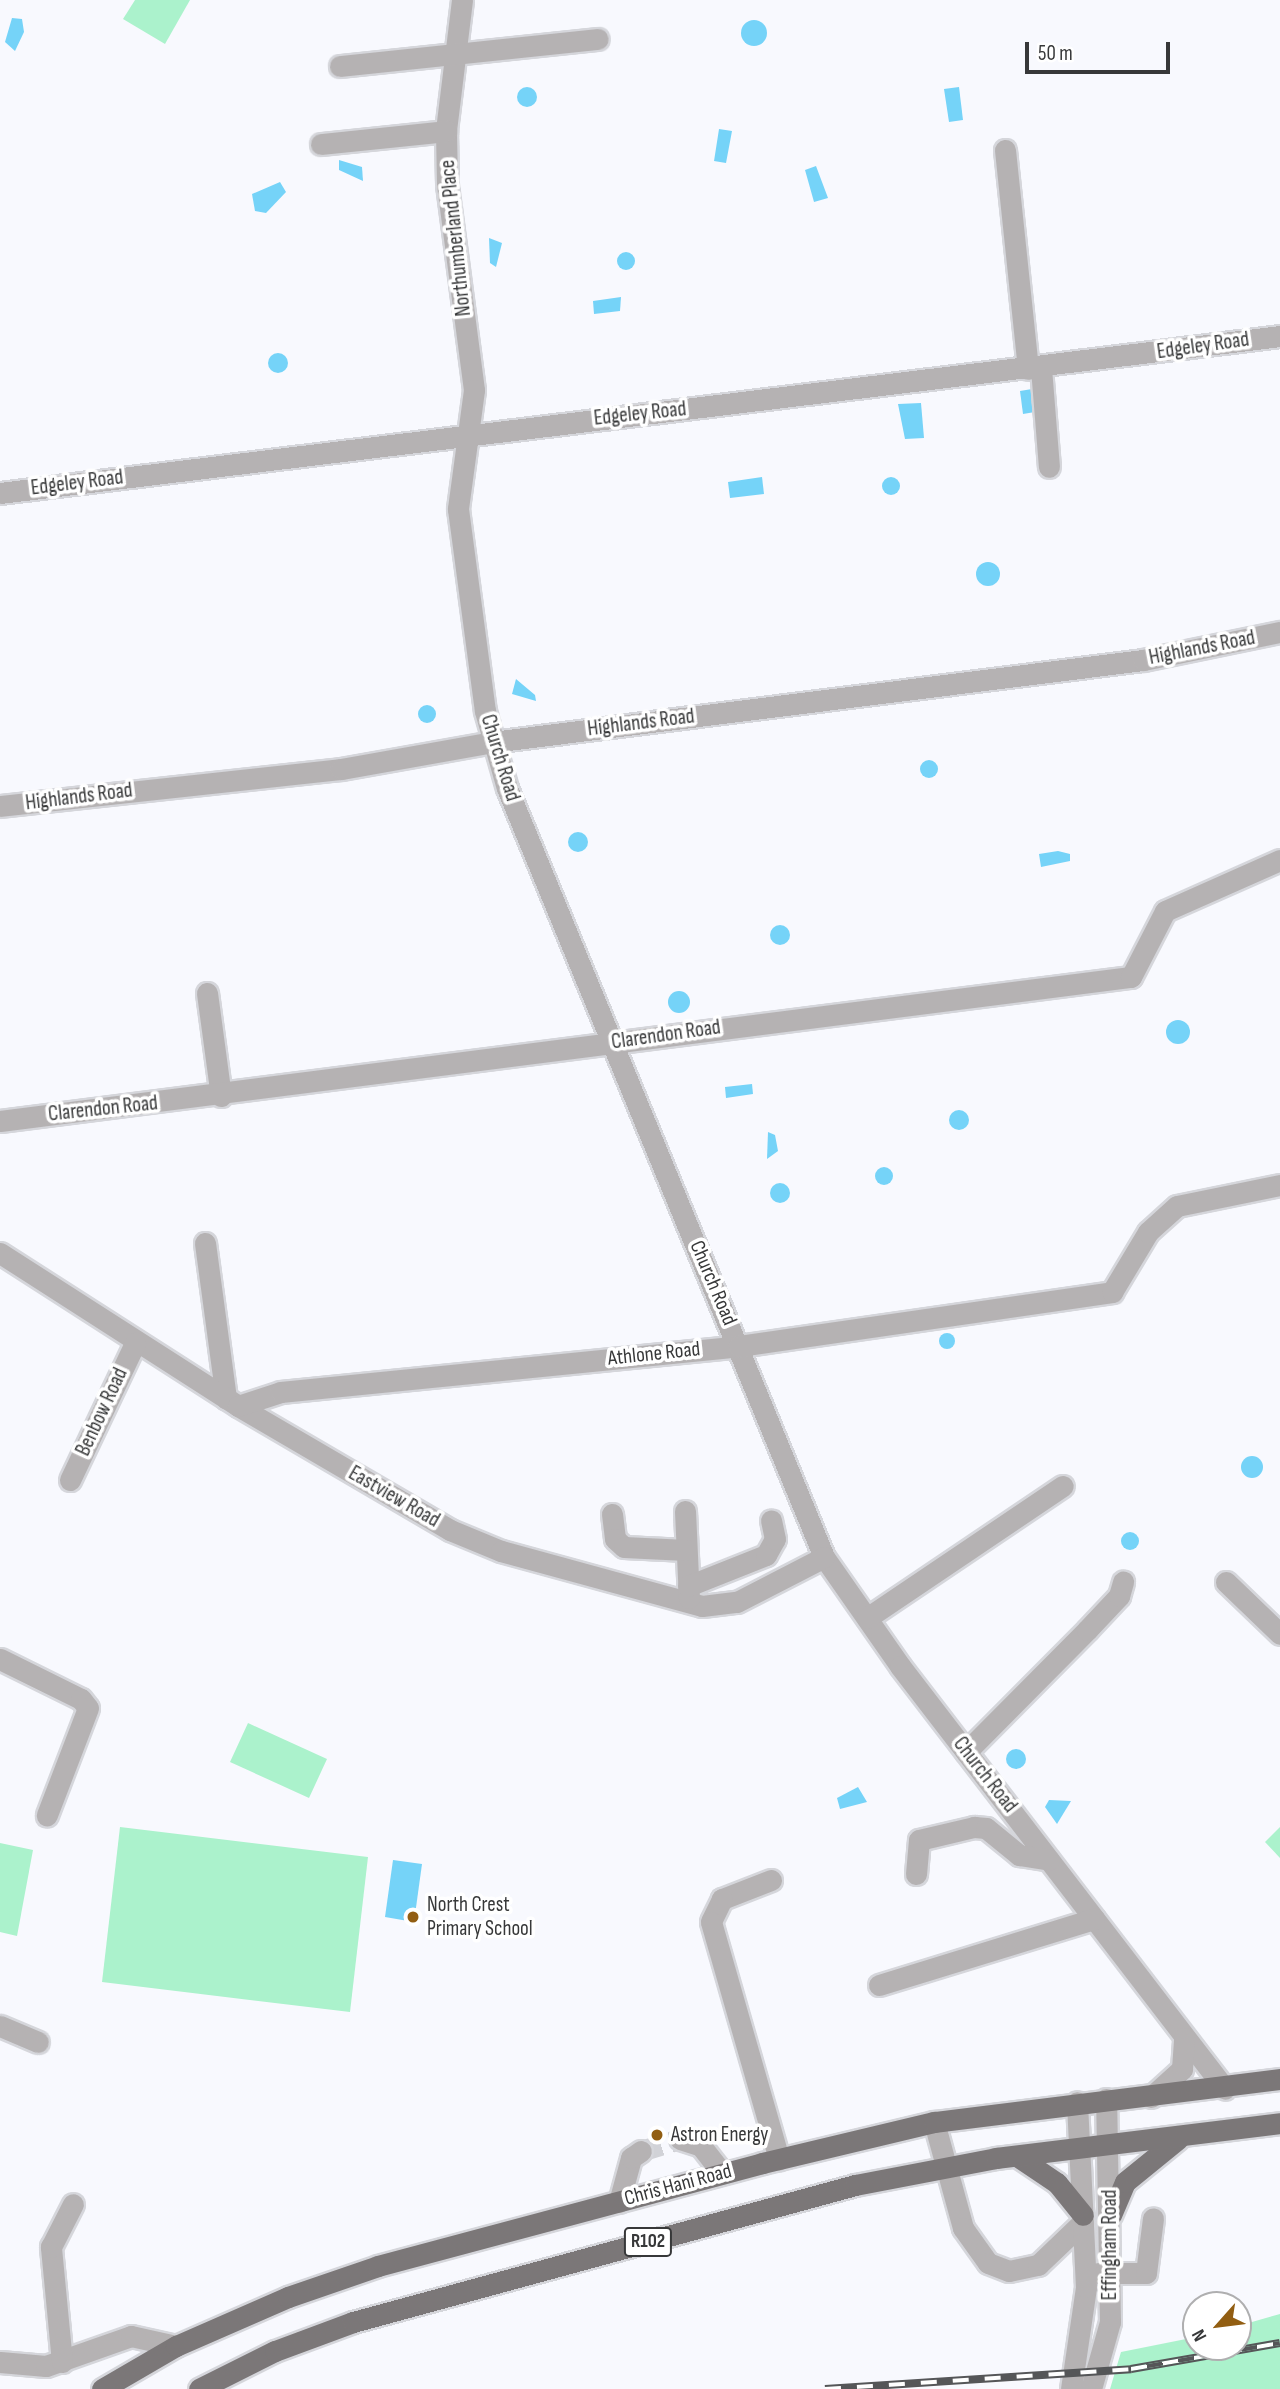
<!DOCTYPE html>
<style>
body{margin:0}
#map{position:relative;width:1280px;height:2389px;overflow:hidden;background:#f8f9fe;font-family:"Sofia Sans Condensed",sans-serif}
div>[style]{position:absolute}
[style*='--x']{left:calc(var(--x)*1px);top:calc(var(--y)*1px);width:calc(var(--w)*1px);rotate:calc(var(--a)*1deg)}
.green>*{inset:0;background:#abf2cc}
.water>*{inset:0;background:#75d3f8}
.round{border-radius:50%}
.minor-tunnel>*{height:21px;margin-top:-10.5px;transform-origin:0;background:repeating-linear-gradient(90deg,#d1d2d7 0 21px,transparent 0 31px)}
.roads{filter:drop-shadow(2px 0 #d5d6db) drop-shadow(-2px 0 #d5d6db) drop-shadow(0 2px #d5d6db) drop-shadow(0 -2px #d5d6db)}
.minor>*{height:21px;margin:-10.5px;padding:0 10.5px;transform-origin:10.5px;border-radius:10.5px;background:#b5b2b3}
.major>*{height:21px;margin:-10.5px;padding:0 10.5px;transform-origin:10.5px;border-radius:10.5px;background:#7b7778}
.rail>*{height:8px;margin-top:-4px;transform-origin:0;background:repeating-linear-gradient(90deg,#fff 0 16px,#555658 0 32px);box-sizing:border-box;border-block:2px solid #555658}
.dots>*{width:19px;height:19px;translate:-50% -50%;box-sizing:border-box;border:4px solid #fff;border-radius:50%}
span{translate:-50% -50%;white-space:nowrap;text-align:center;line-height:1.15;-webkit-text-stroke:7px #fff;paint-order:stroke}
.shield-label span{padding:2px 5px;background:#fff;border:2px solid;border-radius:5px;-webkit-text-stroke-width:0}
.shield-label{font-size:19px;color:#373839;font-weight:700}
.street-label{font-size:21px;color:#373839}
.poi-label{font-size:21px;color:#373839}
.left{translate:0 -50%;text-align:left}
.north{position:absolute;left:1182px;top:2291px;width:70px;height:70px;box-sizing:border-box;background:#fff;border:2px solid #afafb0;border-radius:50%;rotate:242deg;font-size:19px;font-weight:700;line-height:28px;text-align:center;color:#373839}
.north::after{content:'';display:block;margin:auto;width:24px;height:32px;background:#925e12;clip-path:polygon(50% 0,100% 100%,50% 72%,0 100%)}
.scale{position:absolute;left:1025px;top:42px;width:145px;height:32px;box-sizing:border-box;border:4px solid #373839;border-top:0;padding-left:9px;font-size:21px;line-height:24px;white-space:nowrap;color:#373839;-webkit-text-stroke:5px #fff;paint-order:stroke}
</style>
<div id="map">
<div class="green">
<i style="clip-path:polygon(135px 0,190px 0,165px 44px,123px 19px)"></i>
<i style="clip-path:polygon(248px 1723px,327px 1759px,309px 1798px,230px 1762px)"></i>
<i style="clip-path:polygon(120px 1827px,368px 1857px,350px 2012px,102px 1982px)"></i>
<i style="clip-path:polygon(1280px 1827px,1280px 1858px,1265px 1842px)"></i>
<i style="clip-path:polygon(0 1843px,33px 1850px,17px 1936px,0 1932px)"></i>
<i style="clip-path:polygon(1280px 2314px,1280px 2389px,1110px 2389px,1121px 2352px,1196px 2337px,1196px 2347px,1238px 2347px,1238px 2326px)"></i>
</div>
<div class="water">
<i style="clip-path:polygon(12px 18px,22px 19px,24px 32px,15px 51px,5px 42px)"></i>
<i class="round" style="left:741px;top:20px;width:26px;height:26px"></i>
<i style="clip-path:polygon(959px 87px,963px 120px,949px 122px,944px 89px)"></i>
<i class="round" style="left:517px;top:87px;width:20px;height:20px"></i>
<i style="clip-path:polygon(719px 129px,732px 131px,726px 163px,714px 161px)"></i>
<i style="clip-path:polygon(339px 160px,362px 167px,363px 181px,339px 170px)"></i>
<i style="clip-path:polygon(816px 166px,828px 198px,814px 202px,805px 170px)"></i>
<i style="clip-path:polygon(280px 182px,286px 192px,266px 213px,255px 211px,252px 194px)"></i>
<i style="clip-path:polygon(489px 238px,502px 243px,496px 267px,490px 263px)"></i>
<i class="round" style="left:617px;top:252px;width:18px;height:18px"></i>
<i style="clip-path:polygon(621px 297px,620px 311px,594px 314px,593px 301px)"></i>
<i class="round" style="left:268px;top:353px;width:20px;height:20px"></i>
<i style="clip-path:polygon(1032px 389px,1035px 412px,1023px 414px,1020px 391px)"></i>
<i style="clip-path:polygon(921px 403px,924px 438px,905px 439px,898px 404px)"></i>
<i class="round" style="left:882px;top:477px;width:18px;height:18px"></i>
<i style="clip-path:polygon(762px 477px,764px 494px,730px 498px,728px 482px)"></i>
<i class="round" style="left:976px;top:562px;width:24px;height:24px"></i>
<i style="clip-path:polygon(516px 679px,535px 695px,536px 701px,512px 694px)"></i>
<i class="round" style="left:418px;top:705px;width:18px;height:18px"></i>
<i class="round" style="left:920px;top:760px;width:18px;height:18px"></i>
<i class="round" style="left:568px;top:832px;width:20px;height:20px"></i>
<i style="clip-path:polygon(1058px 851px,1070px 854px,1070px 861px,1041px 867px,1039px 854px)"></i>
<i class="round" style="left:770px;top:925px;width:20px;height:20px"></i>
<i class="round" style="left:668px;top:991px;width:22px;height:22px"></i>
<i class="round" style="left:1166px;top:1020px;width:24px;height:24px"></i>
<i style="clip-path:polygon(752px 1084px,753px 1094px,726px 1098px,725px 1087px)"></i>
<i class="round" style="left:949px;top:1110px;width:20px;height:20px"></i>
<i style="clip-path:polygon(768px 1132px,775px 1135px,778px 1151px,767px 1159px)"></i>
<i class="round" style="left:875px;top:1167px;width:18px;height:18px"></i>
<i class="round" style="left:770px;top:1183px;width:20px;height:20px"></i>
<i class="round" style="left:939px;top:1333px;width:16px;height:16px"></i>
<i class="round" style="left:1241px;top:1456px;width:22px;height:22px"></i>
<i class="round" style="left:1121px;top:1532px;width:18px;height:18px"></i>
<i class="round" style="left:1006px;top:1749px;width:20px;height:20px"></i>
<i style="clip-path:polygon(858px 1787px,867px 1802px,840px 1809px,837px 1798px)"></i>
<i style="clip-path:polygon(1049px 1800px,1071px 1801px,1057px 1824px,1045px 1807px)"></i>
<i style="clip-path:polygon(393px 1860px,422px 1864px,414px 1922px,385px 1917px)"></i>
</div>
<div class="minor-tunnel">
<i style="--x:641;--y:2151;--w:41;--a:-17.1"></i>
</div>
<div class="roads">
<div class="minor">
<i style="--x:462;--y:0;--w:132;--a:97"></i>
<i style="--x:446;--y:131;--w:54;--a:88.9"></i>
<i style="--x:447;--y:185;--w:207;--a:82.5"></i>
<i style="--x:474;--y:390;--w:120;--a:97.7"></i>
<i style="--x:458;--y:509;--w:204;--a:82.4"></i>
<i style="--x:485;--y:711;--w:80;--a:74.1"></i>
<i style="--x:507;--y:788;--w:832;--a:67.6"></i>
<i style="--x:824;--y:1557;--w:133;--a:55.1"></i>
<i style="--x:900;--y:1666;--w:533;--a:52.46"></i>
<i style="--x:340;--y:66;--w:259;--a:-6"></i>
<i style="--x:321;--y:144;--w:126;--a:-5.9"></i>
<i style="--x:1005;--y:150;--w:220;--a:84"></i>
<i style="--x:1041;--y:368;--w:99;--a:85.4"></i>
<i style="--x:0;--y:493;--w:1290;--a:-6.99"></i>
<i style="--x:0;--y:806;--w:343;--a:-6.2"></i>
<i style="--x:341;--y:769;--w:153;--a:-10.1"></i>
<i style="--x:492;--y:742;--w:656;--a:-7.18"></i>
<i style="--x:1143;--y:660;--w:140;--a:-11.6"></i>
<i style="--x:207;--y:993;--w:104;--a:82.3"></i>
<i style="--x:0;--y:1121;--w:1140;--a:-7.26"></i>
<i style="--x:1131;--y:977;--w:74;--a:-62.7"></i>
<i style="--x:1165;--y:911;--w:126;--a:-23.9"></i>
<i style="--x:205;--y:1243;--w:157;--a:82.3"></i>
<i style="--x:0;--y:1253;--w:283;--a:32.7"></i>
<i style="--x:238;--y:1406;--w:246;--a:30.3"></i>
<i style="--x:450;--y:1530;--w:55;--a:22.4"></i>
<i style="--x:501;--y:1551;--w:208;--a:15.3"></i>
<i style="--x:702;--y:1606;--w:35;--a:-7"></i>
<i style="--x:737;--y:1602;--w:98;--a:-27.3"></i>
<i style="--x:238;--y:1406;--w:45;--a:-18"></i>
<i style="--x:281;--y:1392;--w:460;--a:-5.7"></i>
<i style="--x:739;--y:1346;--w:377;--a:-8.2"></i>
<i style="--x:1112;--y:1292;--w:70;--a:-59"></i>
<i style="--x:1148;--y:1232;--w:39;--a:-42"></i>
<i style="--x:1177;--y:1206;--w:105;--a:-11.5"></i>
<i style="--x:70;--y:1480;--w:152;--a:-64.6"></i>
<i style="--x:685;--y:1511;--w:87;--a:87.4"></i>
<i style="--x:612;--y:1514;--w:25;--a:83"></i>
<i style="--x:615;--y:1539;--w:12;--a:42"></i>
<i style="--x:624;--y:1547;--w:62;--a:2.8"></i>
<i style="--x:1226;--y:1582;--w:75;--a:43.9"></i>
<i style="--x:688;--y:1586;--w:84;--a:-21.7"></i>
<i style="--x:766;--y:1555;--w:18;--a:-61"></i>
<i style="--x:775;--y:1539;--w:19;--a:-102"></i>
<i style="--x:867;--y:1618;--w:236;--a:-34"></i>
<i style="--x:0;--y:1659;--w:90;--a:26.3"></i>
<i style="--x:81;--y:1699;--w:11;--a:52"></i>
<i style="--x:88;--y:1708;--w:115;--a:111"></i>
<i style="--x:966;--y:1752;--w:172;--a:-45.2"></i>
<i style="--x:1087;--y:1630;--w:47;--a:-46.7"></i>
<i style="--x:1119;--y:1596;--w:15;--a:-74"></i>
<i style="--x:916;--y:1874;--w:34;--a:-85"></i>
<i style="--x:919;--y:1840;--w:57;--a:-13.3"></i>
<i style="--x:974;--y:1827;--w:12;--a:5"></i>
<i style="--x:986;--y:1828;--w:43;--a:39.3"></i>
<i style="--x:1019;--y:1855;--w:30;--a:9"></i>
<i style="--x:771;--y:1880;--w:53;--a:158.8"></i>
<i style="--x:722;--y:1899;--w:25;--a:116"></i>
<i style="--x:711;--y:1922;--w:247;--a:74"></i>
<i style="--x:879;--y:1985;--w:225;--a:-17.1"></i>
<i style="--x:0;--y:2026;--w:41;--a:22.8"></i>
<i style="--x:1151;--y:2097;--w:42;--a:-42.1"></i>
<i style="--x:1182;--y:2069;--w:31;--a:-86"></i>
<i style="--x:934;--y:2122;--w:110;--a:74.7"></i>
<i style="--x:963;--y:2228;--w:43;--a:54.5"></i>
<i style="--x:988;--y:2263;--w:22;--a:21"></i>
<i style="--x:1009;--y:2271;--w:30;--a:-12"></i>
<i style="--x:1038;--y:2265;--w:62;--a:-43.7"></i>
<i style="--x:680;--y:2139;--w:22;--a:18"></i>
<i style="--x:701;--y:2146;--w:34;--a:52"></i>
<i style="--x:619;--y:2202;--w:46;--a:-74.7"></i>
<i style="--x:631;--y:2158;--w:12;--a:-35"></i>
<i style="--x:1098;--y:2273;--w:48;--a:0"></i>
<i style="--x:1146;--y:2273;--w:55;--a:-82.7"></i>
<i style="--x:0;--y:2362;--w:46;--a:5"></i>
<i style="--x:46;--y:2366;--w:90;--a:-19.4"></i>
<i style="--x:131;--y:2336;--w:46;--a:12.5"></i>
<i style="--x:62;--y:2362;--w:116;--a:-95.5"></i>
<i style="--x:51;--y:2247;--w:48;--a:-62.9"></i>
<i style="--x:1071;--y:2389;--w:103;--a:-81.6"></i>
<i style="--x:1086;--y:2287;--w:185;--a:-92.8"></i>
<i style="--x:1091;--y:2389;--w:70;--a:-74.2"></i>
<i style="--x:1110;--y:2322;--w:223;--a:-91"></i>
</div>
<div class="major">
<i style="--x:1017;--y:2156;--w:48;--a:34"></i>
<i style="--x:1057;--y:2183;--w:41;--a:50.9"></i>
<i style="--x:1111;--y:2215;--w:36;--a:-67"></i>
<i style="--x:1125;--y:2182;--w:68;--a:-39.1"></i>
<i style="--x:102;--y:2389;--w:86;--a:-30.2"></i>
<i style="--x:176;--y:2346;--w:122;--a:-23.6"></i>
<i style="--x:288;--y:2297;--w:95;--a:-19"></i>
<i style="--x:378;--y:2266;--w:398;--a:-15"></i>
<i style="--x:762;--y:2163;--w:177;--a:-13.4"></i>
<i style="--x:934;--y:2122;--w:349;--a:-7.1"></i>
<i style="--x:199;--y:2389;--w:85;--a:-26.6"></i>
<i style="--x:275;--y:2351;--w:83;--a:-20.4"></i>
<i style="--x:353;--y:2322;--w:520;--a:-15.26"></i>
<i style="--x:855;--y:2185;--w:144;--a:-10.8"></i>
<i style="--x:996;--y:2158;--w:286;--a:-7"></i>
</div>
</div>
<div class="rail">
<i style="--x:825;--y:2389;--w:307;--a:-3.7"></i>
<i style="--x:1131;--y:2369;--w:151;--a:-9.9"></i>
</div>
<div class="dots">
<i style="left:413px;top:1917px;background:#925e12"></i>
<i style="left:657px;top:2135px;background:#925e12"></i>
</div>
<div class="shield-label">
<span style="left:648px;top:2242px">R102</span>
</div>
<div class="street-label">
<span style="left:456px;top:238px;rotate:-96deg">Northumberland Place</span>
<span style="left:1203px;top:346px;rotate:-8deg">Edgeley Road</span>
<span style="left:640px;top:414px;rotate:-6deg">Edgeley Road</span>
<span style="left:77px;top:483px;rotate:-7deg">Edgeley Road</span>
<span style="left:1202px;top:648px;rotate:-11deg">Highlands Road</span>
<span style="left:641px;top:723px;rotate:-7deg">Highlands Road</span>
<span style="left:500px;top:758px;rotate:73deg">Church Road</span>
<span style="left:79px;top:797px;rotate:-7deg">Highlands Road</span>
<span style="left:666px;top:1035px;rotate:-8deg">Clarendon Road</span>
<span style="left:103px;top:1109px;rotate:-6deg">Clarendon Road</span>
<span style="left:713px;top:1283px;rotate:67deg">Church Road</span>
<span style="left:654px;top:1354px;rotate:-6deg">Athlone Road</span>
<span style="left:102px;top:1412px;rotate:-65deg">Benbow Road</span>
<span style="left:394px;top:1497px;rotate:30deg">Eastview Road</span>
<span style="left:985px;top:1775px;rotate:52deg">Church Road</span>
<span style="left:678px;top:2185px;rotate:-15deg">Chris Hani Road</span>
<span style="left:1110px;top:2245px;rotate:-90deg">Effingham Road</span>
</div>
<div class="poi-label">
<span class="left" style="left:427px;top:1917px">North Crest<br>Primary School</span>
<span class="left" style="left:671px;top:2135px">Astron Energy</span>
</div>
<div class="north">N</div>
<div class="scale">50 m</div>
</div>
